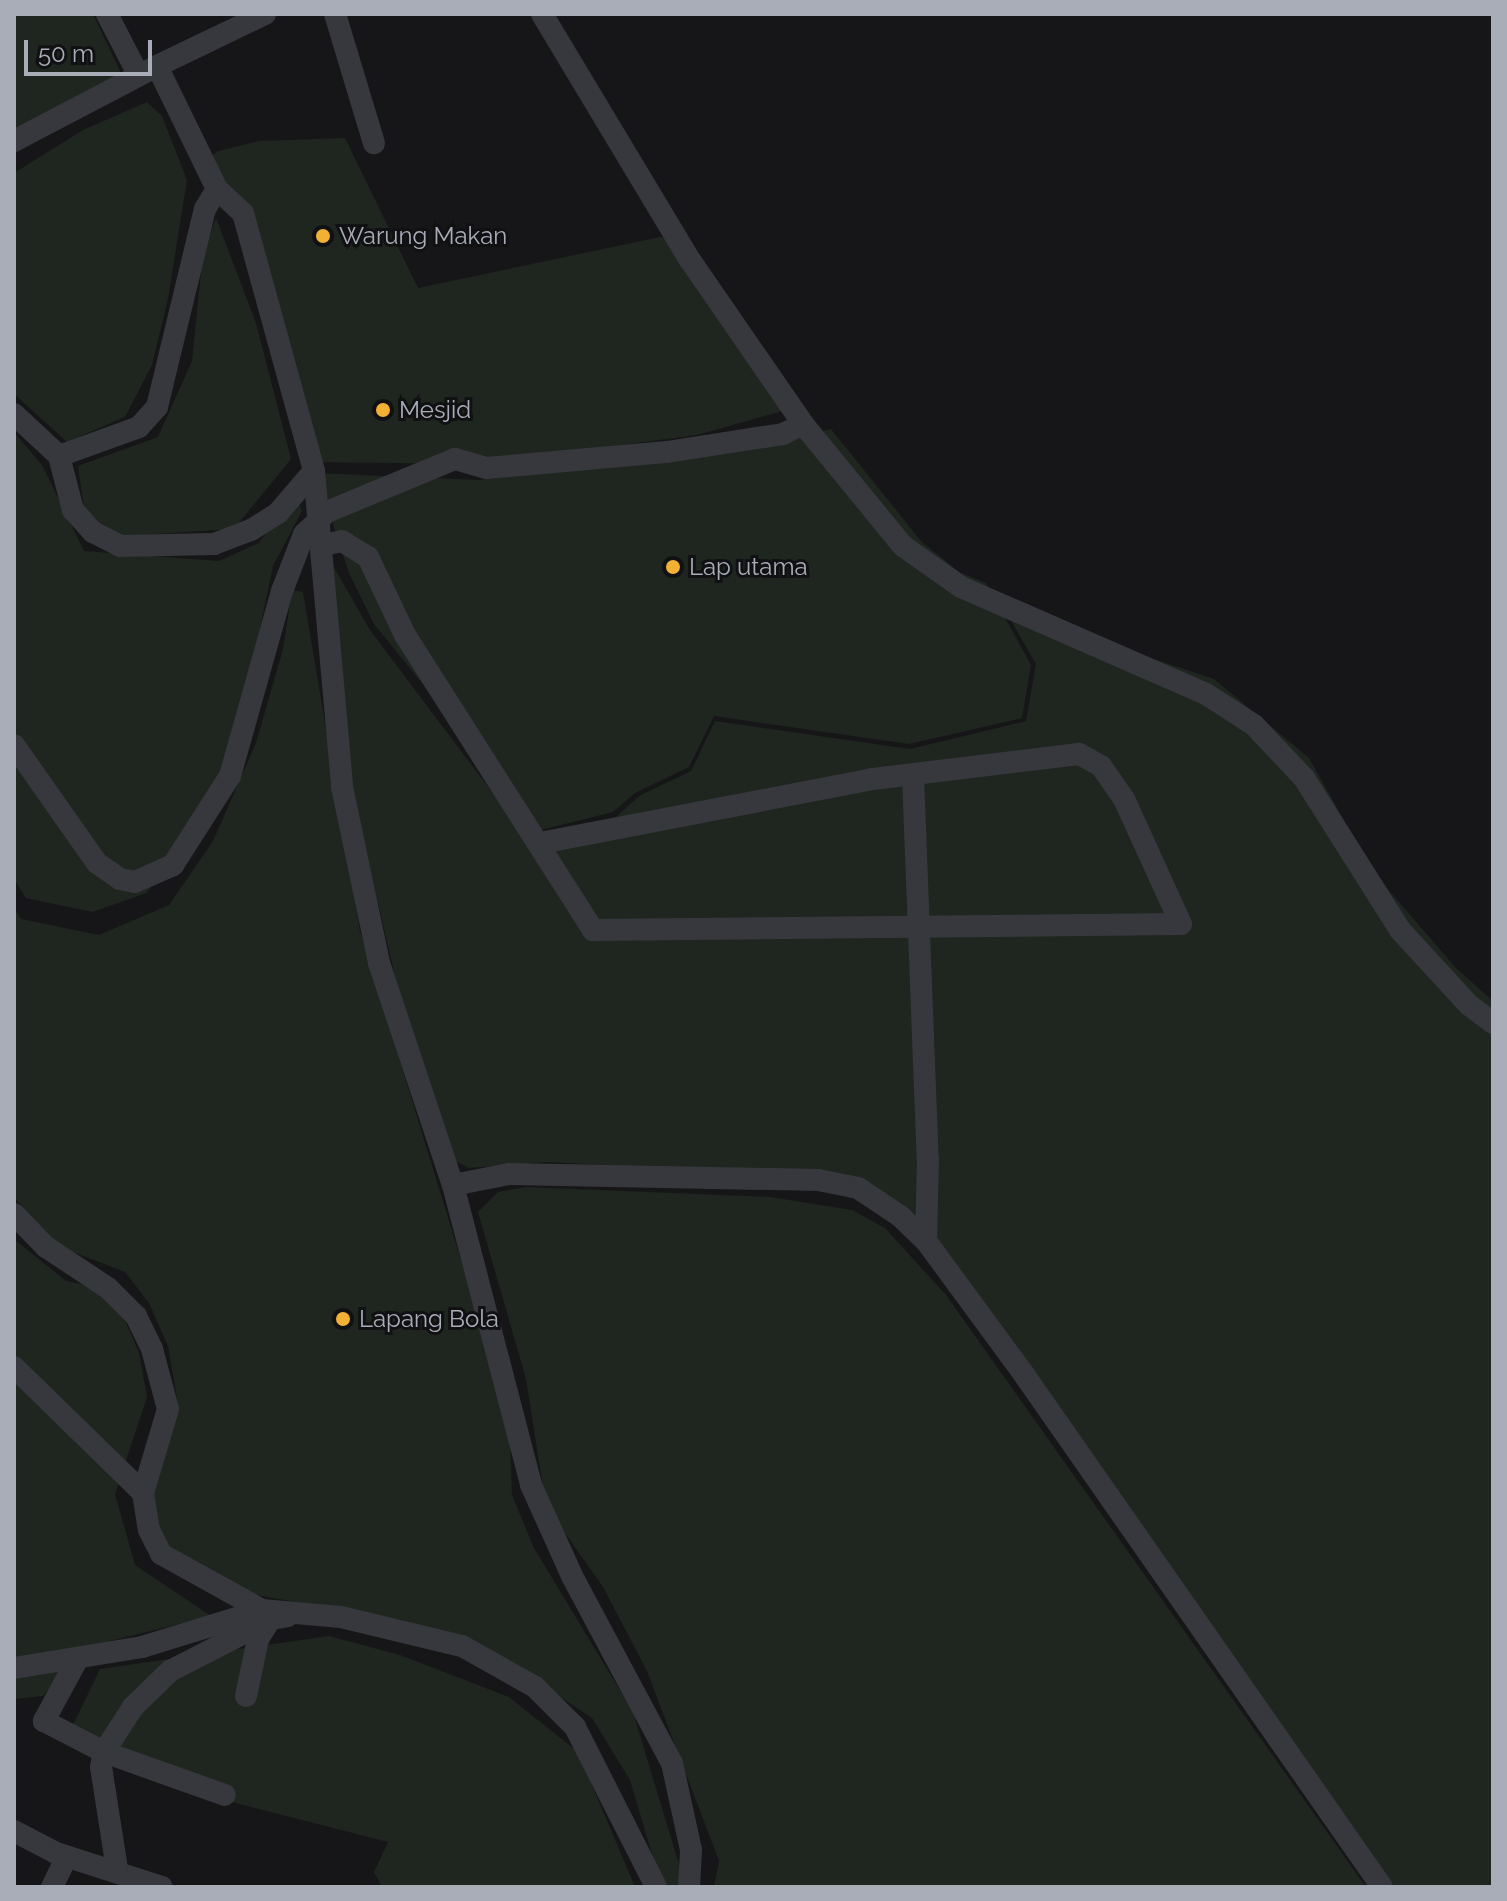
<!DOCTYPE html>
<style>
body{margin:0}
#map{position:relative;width:1507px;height:1901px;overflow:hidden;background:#161618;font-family:Raleway,sans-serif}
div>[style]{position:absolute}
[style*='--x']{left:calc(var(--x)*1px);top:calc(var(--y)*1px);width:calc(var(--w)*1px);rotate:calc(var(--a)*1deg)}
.green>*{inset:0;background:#1e261f}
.minor>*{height:22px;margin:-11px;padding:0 11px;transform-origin:11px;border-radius:11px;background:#37383d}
.dots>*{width:22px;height:22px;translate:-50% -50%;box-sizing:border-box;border:4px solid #111113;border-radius:50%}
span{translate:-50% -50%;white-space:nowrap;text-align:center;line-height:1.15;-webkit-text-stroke:6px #111113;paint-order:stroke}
.poi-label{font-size:24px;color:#a8adb8}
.left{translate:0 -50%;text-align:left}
.frame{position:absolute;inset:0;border:16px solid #a8adb8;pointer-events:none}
.scale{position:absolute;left:24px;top:40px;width:128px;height:36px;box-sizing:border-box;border:4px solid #a8adb8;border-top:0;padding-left:10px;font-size:24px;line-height:28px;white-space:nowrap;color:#a8adb8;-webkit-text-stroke:6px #111113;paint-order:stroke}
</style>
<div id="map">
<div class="green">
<i style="clip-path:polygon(14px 14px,93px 14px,121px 73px,14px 141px)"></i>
<i style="clip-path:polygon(147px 102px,162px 116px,187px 180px,168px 299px,152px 365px,125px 417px,67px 442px,14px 394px,14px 173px,83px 130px)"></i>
<i style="clip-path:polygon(345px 138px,418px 288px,665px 236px,786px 410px,697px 435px,480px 464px,308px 462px,279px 323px,208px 159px,218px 151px,259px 141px)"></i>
<i style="clip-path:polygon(216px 218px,256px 323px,291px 459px,234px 529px,122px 536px,85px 515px,78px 466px,158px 437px,192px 361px,203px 252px)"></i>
<i style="clip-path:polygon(831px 429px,921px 541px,959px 572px,986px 583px,1031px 665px,1022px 718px,909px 744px,714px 716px,689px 767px,635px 793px,613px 812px,541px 830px,374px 624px,349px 573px,316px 473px,479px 480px,767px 446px)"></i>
<i style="clip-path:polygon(14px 432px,42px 465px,84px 551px,219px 561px,259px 543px,294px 490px,302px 511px,273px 566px,253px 663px,221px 771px,147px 893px,92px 912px,26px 898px,14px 879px)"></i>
<i style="clip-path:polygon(331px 562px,370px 630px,528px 840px,615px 818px,639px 796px,691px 771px,715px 721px,910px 749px,1026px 721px,1036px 664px,994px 591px,1109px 644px,1214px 679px,1309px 758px,1373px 872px,1456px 968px,1493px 1001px,1493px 1887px,1392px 1887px,942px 1247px,847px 1188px,664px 1168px,546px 1162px,469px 1168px,453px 1160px,398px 989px,347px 769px)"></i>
<i style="clip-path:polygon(292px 590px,303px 592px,360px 931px,509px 1416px,512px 1495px,534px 1548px,633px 1712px,684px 1881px,675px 1887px,668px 1887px,655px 1864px,630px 1780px,592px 1718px,535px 1680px,402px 1620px,250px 1594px,163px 1551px,145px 1497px,178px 1404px,168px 1346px,149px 1303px,125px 1272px,55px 1245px,14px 1197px,14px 908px,21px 919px,99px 935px,169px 905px,213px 841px,256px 743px,283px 649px)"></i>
<i style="clip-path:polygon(526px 1187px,770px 1197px,852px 1210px,885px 1228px,946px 1295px,1366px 1887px,714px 1887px,719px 1861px,647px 1671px,603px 1587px,546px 1506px,526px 1379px,478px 1212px,498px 1192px)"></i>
<i style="clip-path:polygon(14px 1239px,66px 1281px,98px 1287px,119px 1306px,139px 1353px,147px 1397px,115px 1494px,135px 1565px,211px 1616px,110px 1641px,78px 1656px,43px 1696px,14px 1699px)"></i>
<i style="clip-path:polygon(329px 1636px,400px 1655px,509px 1697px,578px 1752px,635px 1887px,382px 1887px,374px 1872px,388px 1842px,228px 1801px,72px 1727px,100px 1669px)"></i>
</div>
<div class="minor">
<i style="--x:107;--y:14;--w:68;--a:62.7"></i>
<i style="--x:335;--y:14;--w:135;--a:73.2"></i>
<i style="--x:542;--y:14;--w:287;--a:59"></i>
<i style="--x:690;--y:260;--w:199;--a:55.4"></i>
<i style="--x:803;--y:424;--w:158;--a:50.7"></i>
<i style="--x:903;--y:546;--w:71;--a:35.3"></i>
<i style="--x:961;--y:587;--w:267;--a:23.6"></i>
<i style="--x:1206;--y:694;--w:57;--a:32.9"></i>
<i style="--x:1254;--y:725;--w:73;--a:46.7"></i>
<i style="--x:1304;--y:778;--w:180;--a:57.7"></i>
<i style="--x:1400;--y:930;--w:102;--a:47.4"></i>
<i style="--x:1469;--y:1005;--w:30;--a:37"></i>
<i style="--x:157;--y:66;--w:120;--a:-25.7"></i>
<i style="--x:14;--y:141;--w:161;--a:-27.7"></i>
<i style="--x:157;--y:66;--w:137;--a:64"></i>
<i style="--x:217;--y:189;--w:35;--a:43"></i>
<i style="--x:243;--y:213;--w:268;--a:74.6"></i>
<i style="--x:314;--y:471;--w:317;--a:84.9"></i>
<i style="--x:342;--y:787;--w:180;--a:78.1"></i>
<i style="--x:379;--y:963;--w:234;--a:71.6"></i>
<i style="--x:453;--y:1185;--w:310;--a:75.4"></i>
<i style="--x:531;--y:1485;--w:100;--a:65.7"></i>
<i style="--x:572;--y:1576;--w:212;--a:61.9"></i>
<i style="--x:672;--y:1763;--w:89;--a:77.7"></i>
<i style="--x:691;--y:1850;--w:37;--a:93"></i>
<i style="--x:14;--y:414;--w:62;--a:43"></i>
<i style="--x:59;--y:456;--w:56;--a:75.5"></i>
<i style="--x:73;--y:510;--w:30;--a:48"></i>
<i style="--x:93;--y:532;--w:30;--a:27"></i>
<i style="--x:120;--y:546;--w:94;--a:-1.2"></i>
<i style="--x:214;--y:544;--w:40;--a:-21"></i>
<i style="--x:251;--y:530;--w:32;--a:-32"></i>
<i style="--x:278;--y:513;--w:55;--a:-49.4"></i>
<i style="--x:59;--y:456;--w:85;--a:-19.9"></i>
<i style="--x:139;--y:427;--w:27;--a:-48"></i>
<i style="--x:157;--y:407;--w:204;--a:-76.4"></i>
<i style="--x:205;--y:209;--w:23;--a:-59"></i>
<i style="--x:322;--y:514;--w:144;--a:-22.5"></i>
<i style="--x:455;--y:459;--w:33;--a:16"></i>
<i style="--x:487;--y:468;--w:181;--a:-5.1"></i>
<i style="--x:667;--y:452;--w:117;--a:-8.8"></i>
<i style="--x:783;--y:434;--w:22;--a:-27"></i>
<i style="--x:322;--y:545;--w:20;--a:-11"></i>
<i style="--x:342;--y:541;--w:31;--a:32"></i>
<i style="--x:368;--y:557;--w:86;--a:64.6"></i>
<i style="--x:405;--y:635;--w:350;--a:57.5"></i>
<i style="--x:593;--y:930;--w:588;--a:-0.58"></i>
<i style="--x:1181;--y:924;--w:137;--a:-114.5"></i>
<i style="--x:1124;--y:799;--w:40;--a:-124.9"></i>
<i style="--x:1101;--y:766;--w:25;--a:-151"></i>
<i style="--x:1079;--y:754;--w:208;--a:173.1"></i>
<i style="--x:873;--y:779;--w:338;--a:169.1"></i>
<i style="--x:14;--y:745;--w:144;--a:54.9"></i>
<i style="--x:97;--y:863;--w:28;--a:35"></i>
<i style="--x:120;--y:879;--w:15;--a:11"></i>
<i style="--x:135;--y:882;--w:42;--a:-24.1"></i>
<i style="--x:173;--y:865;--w:106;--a:-57.4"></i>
<i style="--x:230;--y:776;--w:192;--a:-74.3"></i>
<i style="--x:282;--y:591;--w:61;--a:-68.9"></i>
<i style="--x:304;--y:534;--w:25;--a:-43"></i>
<i style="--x:913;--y:776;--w:383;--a:87.8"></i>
<i style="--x:928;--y:1159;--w:82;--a:91.4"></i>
<i style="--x:453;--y:1185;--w:57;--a:-11.1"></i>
<i style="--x:509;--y:1174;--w:309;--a:1.1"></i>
<i style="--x:818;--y:1180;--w:41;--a:11.3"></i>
<i style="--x:858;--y:1188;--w:50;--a:33.7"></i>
<i style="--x:900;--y:1216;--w:36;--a:44"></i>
<i style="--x:926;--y:1241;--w:167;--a:53.7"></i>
<i style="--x:1025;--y:1376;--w:623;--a:55.06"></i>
<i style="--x:14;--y:1214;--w:46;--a:45.9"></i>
<i style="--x:46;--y:1247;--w:74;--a:33.5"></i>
<i style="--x:108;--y:1288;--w:40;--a:45"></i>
<i style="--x:136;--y:1316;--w:37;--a:64"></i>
<i style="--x:152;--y:1349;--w:62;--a:75.1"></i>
<i style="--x:168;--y:1409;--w:88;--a:106.6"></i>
<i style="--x:143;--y:1493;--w:37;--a:81"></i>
<i style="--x:149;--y:1530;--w:27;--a:63"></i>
<i style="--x:161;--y:1554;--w:115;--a:29"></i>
<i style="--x:262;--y:1610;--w:79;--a:5.1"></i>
<i style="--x:341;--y:1617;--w:124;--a:13.5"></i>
<i style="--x:462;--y:1646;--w:84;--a:29.3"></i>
<i style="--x:535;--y:1687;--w:57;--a:45"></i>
<i style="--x:575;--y:1727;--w:179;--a:63.1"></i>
<i style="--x:14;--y:1367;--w:180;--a:44.3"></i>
<i style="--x:78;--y:1658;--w:72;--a:118.4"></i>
<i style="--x:44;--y:1721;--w:68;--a:27.3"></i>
<i style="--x:104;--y:1752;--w:128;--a:19.6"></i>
<i style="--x:14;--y:1668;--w:130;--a:-9.3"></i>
<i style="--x:142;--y:1647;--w:126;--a:-17.1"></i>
<i style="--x:246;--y:1696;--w:58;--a:-78.1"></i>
<i style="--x:258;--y:1639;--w:22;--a:-58"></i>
<i style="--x:14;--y:1831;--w:47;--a:27.6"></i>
<i style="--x:56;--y:1853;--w:111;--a:17.8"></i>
<i style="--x:117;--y:1869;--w:103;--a:-98.9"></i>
<i style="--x:101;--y:1767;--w:15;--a:-79"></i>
<i style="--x:104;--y:1752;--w:54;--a:-57.2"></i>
<i style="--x:133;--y:1707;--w:52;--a:-44.2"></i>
<i style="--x:170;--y:1671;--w:114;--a:-27.2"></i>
<i style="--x:271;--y:1619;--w:17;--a:-10"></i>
<i style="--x:52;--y:1887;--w:34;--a:-64"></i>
</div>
<div class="dots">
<i style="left:323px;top:236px;background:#f2b134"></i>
<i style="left:383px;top:410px;background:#f2b134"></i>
<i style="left:673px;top:567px;background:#f2b134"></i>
<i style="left:343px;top:1319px;background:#f2b134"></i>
</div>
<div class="poi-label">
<span class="left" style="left:339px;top:236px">Warung Makan</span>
<span class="left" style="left:399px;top:410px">Mesjid</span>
<span class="left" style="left:689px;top:567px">Lap utama</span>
<span class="left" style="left:359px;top:1319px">Lapang Bola</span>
</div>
<div class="frame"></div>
<div class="scale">50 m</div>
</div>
